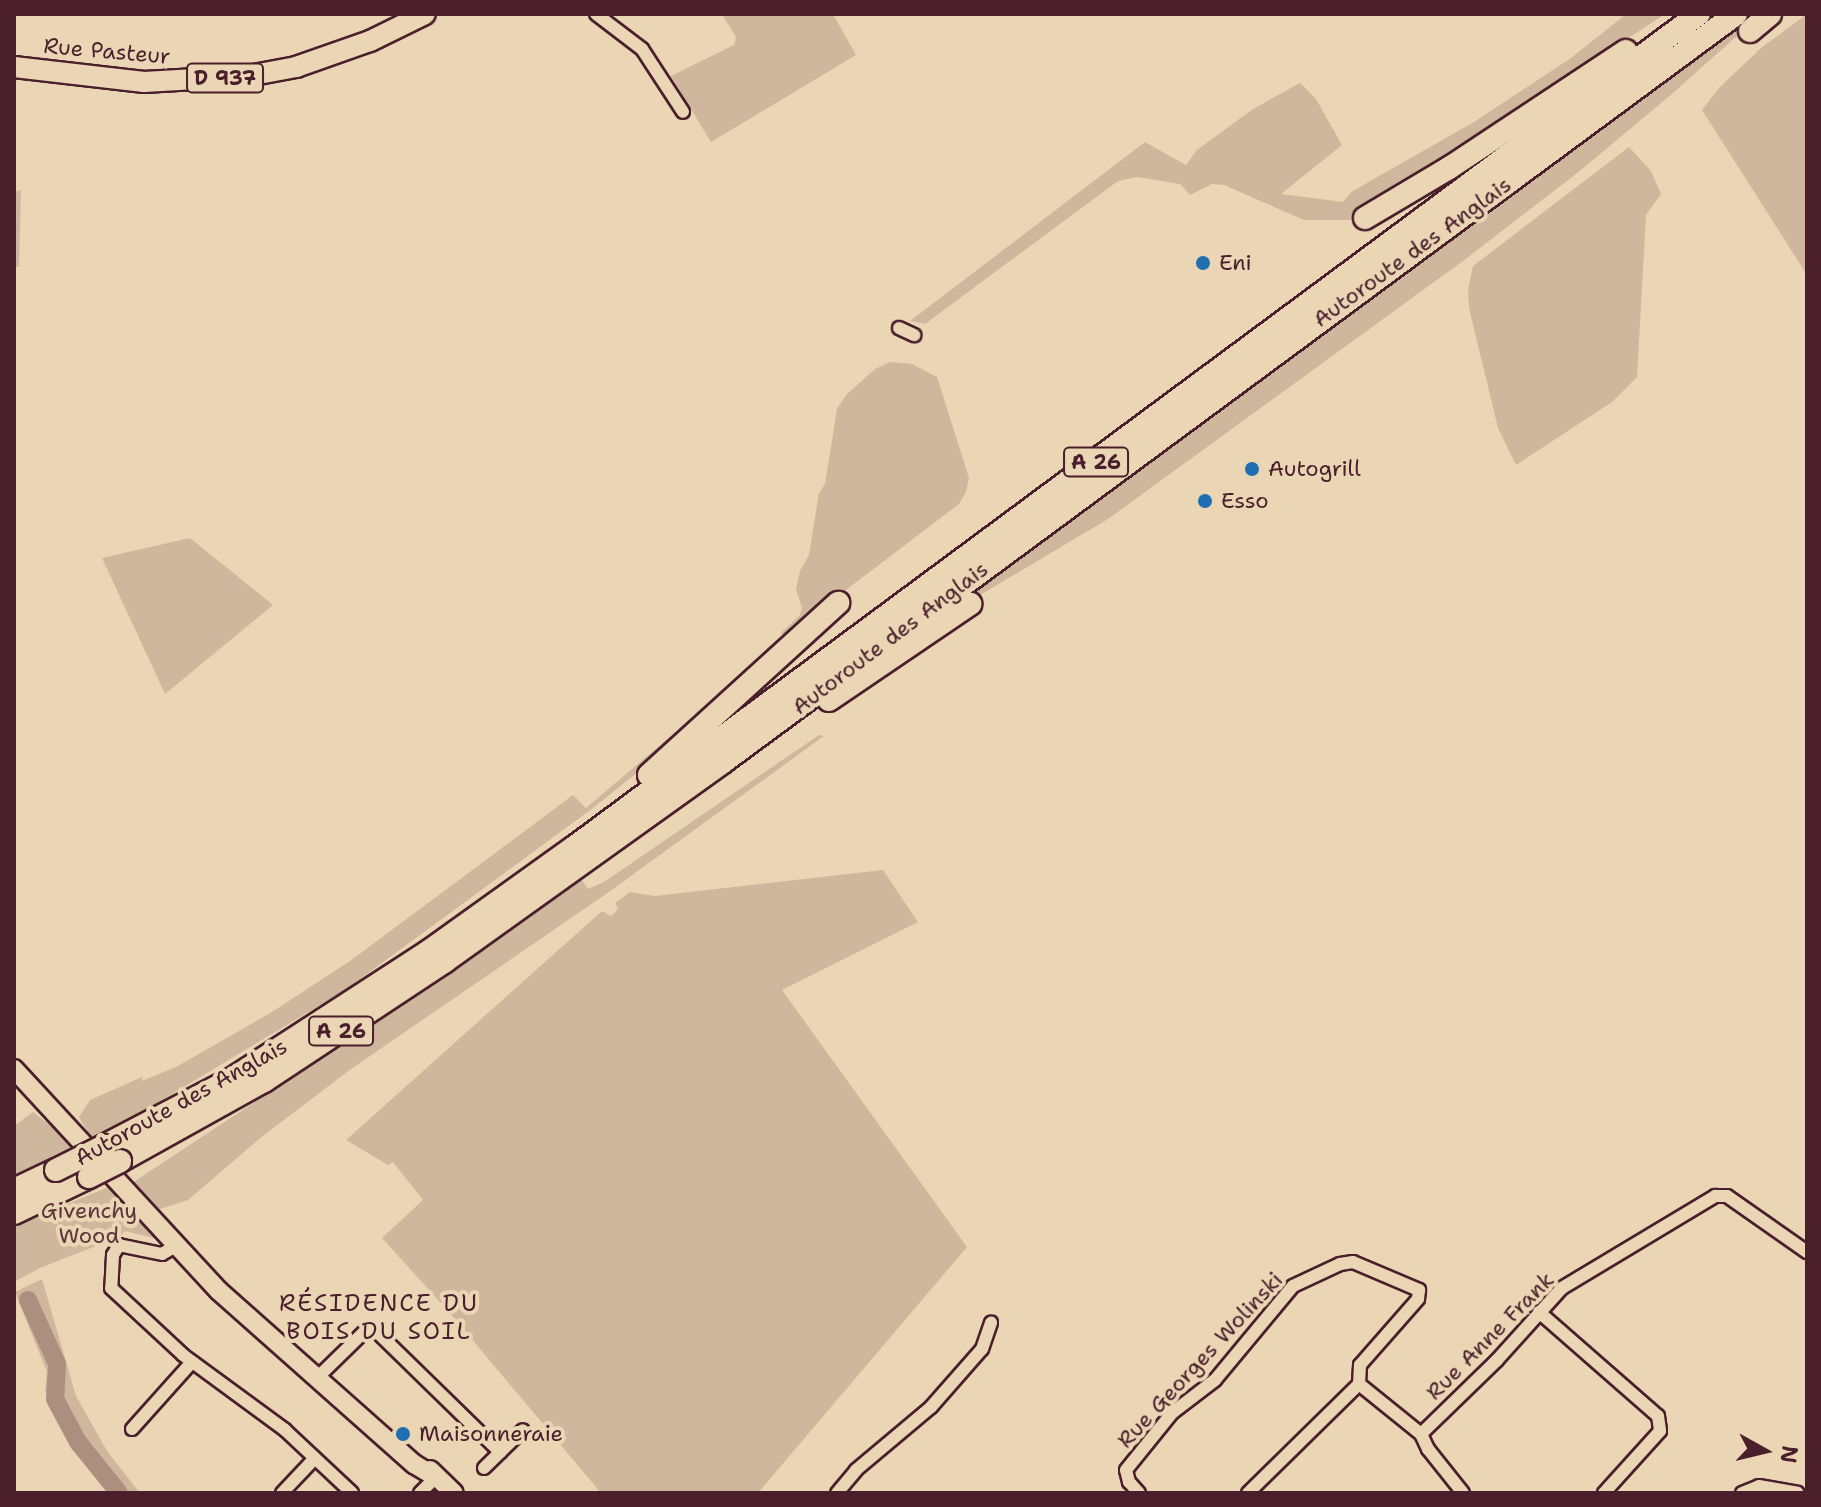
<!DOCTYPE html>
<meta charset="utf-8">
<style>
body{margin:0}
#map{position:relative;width:1821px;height:1507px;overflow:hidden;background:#ead5b4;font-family:"Shantell Sans",sans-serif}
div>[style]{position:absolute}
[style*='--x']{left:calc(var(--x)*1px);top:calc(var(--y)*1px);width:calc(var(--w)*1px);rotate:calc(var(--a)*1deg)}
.green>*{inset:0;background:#cfb79e}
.river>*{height:18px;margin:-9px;padding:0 9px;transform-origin:9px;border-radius:9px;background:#ad8f80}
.roads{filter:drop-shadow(2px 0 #4a1f2b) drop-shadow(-2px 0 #4a1f2b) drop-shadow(0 2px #4a1f2b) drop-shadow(0 -2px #4a1f2b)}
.street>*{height:12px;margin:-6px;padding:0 6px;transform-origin:6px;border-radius:6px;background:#ead5b4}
.secondary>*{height:18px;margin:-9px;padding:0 9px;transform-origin:9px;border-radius:9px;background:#ead5b4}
.primary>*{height:20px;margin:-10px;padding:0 10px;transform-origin:10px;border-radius:10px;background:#ead5b4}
.highway>*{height:22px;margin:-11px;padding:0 11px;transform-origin:11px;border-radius:11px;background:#ead5b4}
.bridges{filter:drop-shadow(2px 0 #4a1f2b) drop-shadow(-2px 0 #4a1f2b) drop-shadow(0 2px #4a1f2b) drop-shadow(0 -2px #4a1f2b)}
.highway-bridge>*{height:22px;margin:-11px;padding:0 11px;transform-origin:11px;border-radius:11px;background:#ead5b4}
.dots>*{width:22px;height:22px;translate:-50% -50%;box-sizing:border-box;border:4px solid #ead5b4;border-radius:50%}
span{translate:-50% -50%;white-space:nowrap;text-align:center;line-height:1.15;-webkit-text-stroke:8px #ead5b4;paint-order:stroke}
.shield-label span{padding:2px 6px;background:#ead5b4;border:2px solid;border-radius:6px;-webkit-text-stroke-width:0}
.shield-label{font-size:20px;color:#4a1f2b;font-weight:700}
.street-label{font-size:22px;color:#4a1f2b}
.poi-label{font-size:22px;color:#4a1f2b}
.left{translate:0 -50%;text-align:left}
.park-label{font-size:22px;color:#5e363c}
.neighbourhood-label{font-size:24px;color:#4a1f2b;letter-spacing:2px}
.frame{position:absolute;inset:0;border:16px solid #4a1f2b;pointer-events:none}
.north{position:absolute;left:1725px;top:1411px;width:80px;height:80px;-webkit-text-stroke:6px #ead5b4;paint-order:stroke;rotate:98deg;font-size:22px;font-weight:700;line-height:32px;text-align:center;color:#4a1f2b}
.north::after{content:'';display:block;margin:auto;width:28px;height:36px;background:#4a1f2b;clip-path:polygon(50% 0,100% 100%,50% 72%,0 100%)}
</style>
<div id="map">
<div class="green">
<i style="clip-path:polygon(722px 14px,833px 14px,856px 55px,711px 142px,671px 76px,734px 45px,736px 37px)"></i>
<i style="clip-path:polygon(1665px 14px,1351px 220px,1304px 220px,1224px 185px,1212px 184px,1190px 195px,1180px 184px,1137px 177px,1118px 181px,925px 324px,910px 321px,1145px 142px,1186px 165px,1197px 150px,1253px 109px,1300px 83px,1316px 99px,1342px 145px,1281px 194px,1343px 202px,1351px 192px,1474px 122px,1571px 58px,1625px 15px)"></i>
<i style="clip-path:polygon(1807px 14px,1807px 275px,1702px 110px,1719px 88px,1761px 48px)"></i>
<i style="clip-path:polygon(1744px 20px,1747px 27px,1673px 93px,1581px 170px,1463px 261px,1108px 519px,940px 619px,937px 613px,1611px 122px)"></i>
<i style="clip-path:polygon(1629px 147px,1651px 171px,1661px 194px,1646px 215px,1637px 377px,1612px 402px,1516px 465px,1498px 428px,1469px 308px,1468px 289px,1473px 266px)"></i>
<i style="clip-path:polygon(21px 190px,19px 267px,14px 267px,14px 192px)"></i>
<i style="clip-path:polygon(890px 362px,912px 364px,937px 377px,969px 478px,966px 492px,959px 504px,834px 599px,705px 718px,593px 808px,345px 990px,114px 1129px,14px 1180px,14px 1126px,33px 1112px,68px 1139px,88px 1132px,79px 1117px,90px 1100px,142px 1077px,142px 1081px,176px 1067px,272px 1012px,350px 961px,573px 795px,586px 808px,758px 662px,783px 636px,781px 633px,800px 615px,802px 608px,796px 589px,800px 571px,809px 555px,819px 493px,825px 484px,837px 409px,846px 395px,875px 369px)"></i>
<i style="clip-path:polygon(190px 538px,273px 605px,165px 694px,102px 558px)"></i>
<i style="clip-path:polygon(819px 735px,824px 736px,606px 894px,351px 1069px,264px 1135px,188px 1200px,160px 1209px,132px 1183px,444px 977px,581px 879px,588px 889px,604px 882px)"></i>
<i style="clip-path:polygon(883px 870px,918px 922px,782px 990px,967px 1247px,758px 1493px,601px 1493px,449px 1312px,382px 1238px,423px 1200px,393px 1162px,388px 1165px,346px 1140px,602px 911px,611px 916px,618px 909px,615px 903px,630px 892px,655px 896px)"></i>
<i style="clip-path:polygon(116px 1184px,162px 1240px,125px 1231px,119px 1237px,40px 1268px,14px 1282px,14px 1226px)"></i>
<i style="clip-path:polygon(42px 1279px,76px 1396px,107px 1451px,140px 1493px,112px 1493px,70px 1443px,45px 1391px,47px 1372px,15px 1292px)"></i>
</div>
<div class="river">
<i style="--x:28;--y:1300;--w:70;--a:65.6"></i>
<i style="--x:57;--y:1364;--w:35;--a:93"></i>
<i style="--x:55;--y:1399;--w:49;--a:61.9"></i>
<i style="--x:78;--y:1442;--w:65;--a:51.2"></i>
</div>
<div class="roads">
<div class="street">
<i style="--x:596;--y:14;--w:58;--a:37.3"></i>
<i style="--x:642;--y:49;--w:75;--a:56.9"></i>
<i style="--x:899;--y:328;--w:17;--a:25"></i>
<i style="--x:177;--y:1245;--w:17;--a:149"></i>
<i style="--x:162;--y:1254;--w:44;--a:-168.2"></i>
<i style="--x:119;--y:1245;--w:12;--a:121"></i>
<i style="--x:113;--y:1255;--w:33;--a:93"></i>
<i style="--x:111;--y:1288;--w:98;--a:42.9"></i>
<i style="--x:183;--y:1355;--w:127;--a:36.3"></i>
<i style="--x:285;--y:1430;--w:92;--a:43.2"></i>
<i style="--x:1539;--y:1312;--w:158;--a:41.2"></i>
<i style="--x:1658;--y:1416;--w:15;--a:82"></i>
<i style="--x:1660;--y:1431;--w:84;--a:132.1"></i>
<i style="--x:316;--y:1379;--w:70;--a:-44.4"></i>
<i style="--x:366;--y:1330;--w:9;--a:0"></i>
<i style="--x:375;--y:1330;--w:175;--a:44.3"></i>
<i style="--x:1359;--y:1384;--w:80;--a:38.9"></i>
<i style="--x:1421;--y:1434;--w:17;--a:65"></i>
<i style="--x:1428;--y:1449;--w:56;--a:51.5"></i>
<i style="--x:132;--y:1429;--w:90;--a:-48.2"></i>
<i style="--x:1421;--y:1434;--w:106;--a:-44.2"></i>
<i style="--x:1497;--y:1360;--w:97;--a:-47.9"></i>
<i style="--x:1562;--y:1288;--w:179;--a:-31"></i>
<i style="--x:1715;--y:1196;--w:12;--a:0"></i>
<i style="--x:1727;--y:1196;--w:98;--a:35"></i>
<i style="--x:484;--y:1468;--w:54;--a:-44.3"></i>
<i style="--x:282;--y:1493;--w:47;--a:-46.7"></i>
<i style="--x:420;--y:1493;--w:23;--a:-45"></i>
<i style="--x:837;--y:1493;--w:30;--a:-50"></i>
<i style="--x:856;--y:1470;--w:98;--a:-40"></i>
<i style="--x:931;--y:1407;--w:77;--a:-48.7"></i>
<i style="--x:982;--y:1349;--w:28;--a:-71"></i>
<i style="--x:1139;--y:1493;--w:15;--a:-132"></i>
<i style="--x:1129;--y:1482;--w:12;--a:-104"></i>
<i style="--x:1126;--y:1470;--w:73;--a:-51.1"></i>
<i style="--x:1172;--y:1413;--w:54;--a:-37.5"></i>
<i style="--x:1215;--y:1380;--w:122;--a:-50.3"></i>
<i style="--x:1293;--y:1286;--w:52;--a:-25.1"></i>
<i style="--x:1340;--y:1264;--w:13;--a:-9"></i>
<i style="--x:1353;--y:1262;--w:72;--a:23"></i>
<i style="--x:1419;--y:1290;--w:9;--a:96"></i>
<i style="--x:1418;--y:1299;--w:88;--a:131.3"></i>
<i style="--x:1360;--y:1365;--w:19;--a:93"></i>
<i style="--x:1248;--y:1493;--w:156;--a:-44.5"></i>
<i style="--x:1742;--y:1493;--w:18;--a:-22"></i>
<i style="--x:1759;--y:1486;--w:39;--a:10"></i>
</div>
<div class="secondary">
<i style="--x:14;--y:1069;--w:302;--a:47.3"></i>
<i style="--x:219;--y:1291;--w:261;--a:41.6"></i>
<i style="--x:414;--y:1464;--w:26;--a:31"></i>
<i style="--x:430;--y:1470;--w:33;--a:44"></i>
</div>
<div class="primary">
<i style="--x:14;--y:67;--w:131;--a:6.6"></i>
<i style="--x:144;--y:82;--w:104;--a:-3.3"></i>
<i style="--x:248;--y:76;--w:49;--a:-10.6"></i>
<i style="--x:296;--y:67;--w:78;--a:-19.4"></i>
<i style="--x:370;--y:41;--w:61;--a:-26.1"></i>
</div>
<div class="highway">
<i style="--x:1750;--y:31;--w:26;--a:-40"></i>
<i style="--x:1365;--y:218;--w:98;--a:-30.8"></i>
<i style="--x:1449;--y:168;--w:212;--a:-33.5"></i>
<i style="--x:829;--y:700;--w:171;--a:-34.2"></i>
<i style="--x:649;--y:775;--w:256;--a:-42.3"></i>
<i style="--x:104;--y:1146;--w:144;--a:-27.6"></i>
<i style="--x:232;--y:1079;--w:235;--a:-33"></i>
<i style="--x:429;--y:951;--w:177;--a:-35.6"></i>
<i style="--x:573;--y:848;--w:1401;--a:-36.53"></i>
<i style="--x:120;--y:1161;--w:165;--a:-29.1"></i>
<i style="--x:264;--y:1081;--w:216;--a:-33.5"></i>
<i style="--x:444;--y:962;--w:343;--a:-35.6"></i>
<i style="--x:723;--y:762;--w:1259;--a:-36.44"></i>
<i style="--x:14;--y:1190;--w:47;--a:-25.5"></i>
<i style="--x:14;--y:1213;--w:83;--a:-25.6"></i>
</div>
</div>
<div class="bridges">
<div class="highway-bridge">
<i style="--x:56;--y:1170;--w:54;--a:-26.6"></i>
<i style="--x:89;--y:1177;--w:35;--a:-27"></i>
</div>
</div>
<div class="dots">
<i style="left:1203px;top:263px;background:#1f6fb2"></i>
<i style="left:1252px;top:469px;background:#1f6fb2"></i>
<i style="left:1205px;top:501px;background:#1f6fb2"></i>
<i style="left:403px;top:1434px;background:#1f6fb2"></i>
</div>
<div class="shield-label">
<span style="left:225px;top:78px">D 937</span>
<span style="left:1096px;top:462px">A 26</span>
<span style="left:341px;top:1031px">A 26</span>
</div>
<div class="street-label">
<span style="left:107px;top:51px;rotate:5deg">Rue Pasteur</span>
<span style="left:1412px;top:252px;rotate:-36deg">Autoroute des Anglais</span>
<span style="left:890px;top:638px;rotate:-37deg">Autoroute des Anglais</span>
<span style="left:181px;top:1102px;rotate:-29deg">Autoroute des Anglais</span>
<span style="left:1490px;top:1336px;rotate:-45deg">Rue Anne Frank</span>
<span style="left:1200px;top:1360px;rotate:-47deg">Rue Georges Wolinski</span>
</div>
<div class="poi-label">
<span class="left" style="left:1219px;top:263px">Eni</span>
<span class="left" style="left:1268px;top:469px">Autogrill</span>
<span class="left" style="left:1221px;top:501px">Esso</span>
<span class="left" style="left:419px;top:1434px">Maisonneraie</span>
</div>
<div class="park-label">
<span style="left:89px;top:1223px">Givenchy<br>Wood</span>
</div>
<div class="neighbourhood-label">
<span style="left:379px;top:1318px">RÉSIDENCE DU<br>BOIS DU SOIL</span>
</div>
<div class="frame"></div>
<div class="north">N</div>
</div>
